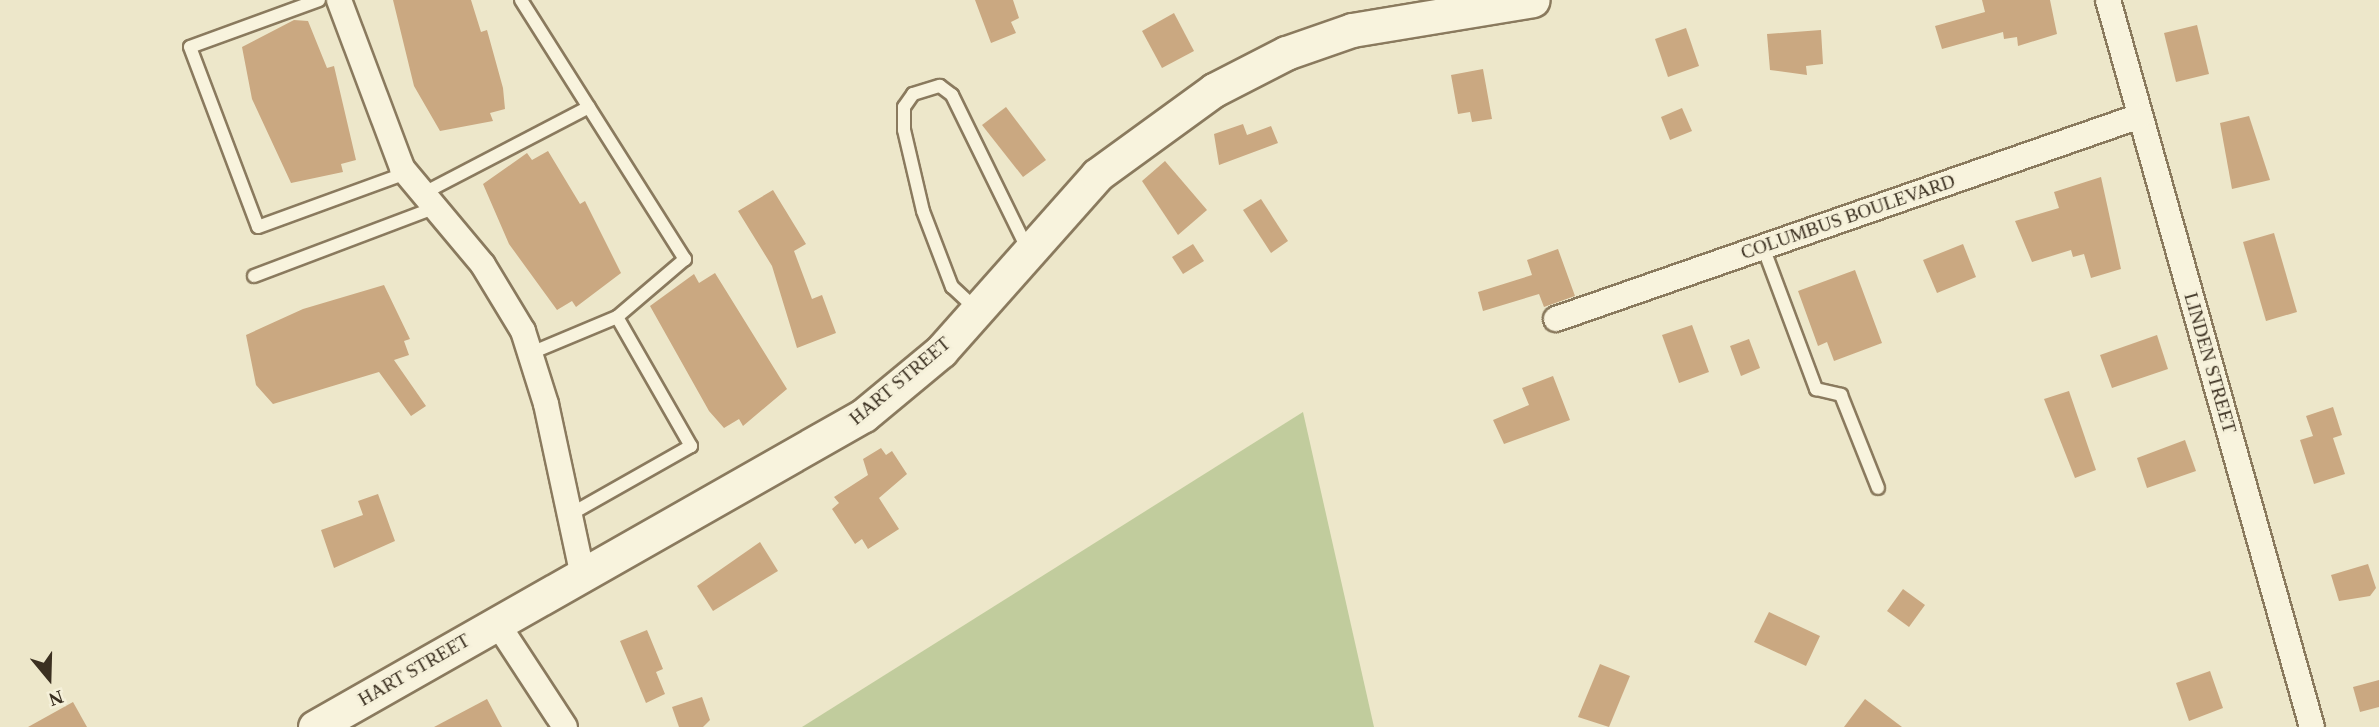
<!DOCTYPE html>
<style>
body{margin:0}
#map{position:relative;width:2379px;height:727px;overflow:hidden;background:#ede7ca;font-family:"Times New Roman",serif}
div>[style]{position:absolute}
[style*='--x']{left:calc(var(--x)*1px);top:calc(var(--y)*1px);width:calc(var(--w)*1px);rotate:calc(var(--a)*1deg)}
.green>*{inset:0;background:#c1cc9d}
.building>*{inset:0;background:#caa881}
.roads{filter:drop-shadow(2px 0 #8a7a5e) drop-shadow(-2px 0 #8a7a5e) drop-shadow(0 2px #8a7a5e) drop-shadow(0 -2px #8a7a5e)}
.service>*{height:12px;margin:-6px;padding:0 6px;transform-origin:6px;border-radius:6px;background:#f8f3dd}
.minor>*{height:24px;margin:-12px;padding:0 12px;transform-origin:12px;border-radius:12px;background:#f8f3dd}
.secondary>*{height:33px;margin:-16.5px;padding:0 16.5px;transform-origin:16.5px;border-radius:16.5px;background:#f8f3dd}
span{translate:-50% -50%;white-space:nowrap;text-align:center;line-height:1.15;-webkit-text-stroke:5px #f5f0d9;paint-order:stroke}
.street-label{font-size:19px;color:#3b3021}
.north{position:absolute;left:14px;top:643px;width:70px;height:70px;-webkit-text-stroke:5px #f5f0d9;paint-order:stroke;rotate:161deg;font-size:19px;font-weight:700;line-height:28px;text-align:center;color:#3b3021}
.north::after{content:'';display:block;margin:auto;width:24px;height:32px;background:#3b3021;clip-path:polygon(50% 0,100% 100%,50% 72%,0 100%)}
</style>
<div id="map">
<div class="green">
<i style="clip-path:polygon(1303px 412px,1374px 727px,802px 727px)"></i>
</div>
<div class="building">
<i style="clip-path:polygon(393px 0,471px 0,481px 32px,487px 30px,503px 88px,505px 109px,490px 113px,493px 121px,440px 131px,414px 86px)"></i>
<i style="clip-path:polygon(975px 0,1013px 0,1019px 18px,1011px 22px,1016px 33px,991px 43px)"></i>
<i style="clip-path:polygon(1982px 0,2050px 0,2057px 34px,2018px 46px,2017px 37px,2004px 39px,2003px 32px,1942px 49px,1935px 26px,1985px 12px)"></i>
<i style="clip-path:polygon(1174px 13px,1194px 51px,1162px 68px,1142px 31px)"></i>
<i style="clip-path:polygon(294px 20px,308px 21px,327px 68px,334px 66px,356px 160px,341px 164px,343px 172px,291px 183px,252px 99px,242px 47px)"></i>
<i style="clip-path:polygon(2197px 25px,2209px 74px,2176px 82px,2164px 33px)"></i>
<i style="clip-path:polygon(1686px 28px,1699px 66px,1668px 77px,1655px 39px)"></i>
<i style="clip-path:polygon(1821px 30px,1823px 64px,1806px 66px,1807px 75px,1770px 70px,1767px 34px)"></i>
<i style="clip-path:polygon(1483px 69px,1492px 119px,1472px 122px,1470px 112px,1458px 114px,1451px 75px)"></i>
<i style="clip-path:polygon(1006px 107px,1046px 160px,1023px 177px,982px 125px)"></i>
<i style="clip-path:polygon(1682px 108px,1692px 131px,1670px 140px,1661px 117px)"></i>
<i style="clip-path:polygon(2249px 116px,2270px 180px,2232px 189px,2220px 123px)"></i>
<i style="clip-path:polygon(1243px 124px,1247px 135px,1271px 126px,1278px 143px,1219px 165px,1214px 134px)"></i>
<i style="clip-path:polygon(548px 151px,580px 204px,585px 201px,621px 273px,576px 307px,572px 301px,557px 310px,509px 244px,483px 184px,527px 153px,532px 160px)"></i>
<i style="clip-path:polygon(1165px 161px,1207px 210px,1178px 235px,1142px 181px)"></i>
<i style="clip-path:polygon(2101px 177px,2121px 269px,2091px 278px,2084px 254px,2073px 257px,2071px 250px,2032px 262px,2015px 221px,2059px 208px,2054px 192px)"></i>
<i style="clip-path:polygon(773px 190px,806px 244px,794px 251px,812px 299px,822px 295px,836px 333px,797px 348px,772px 266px,738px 211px)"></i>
<i style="clip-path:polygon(1261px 199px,1288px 241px,1271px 253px,1243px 210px)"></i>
<i style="clip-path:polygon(2274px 233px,2297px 312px,2266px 321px,2243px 242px)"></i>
<i style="clip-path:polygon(1193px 244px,1204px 261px,1183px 274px,1172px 257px)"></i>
<i style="clip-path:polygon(1963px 244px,1976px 277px,1937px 293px,1923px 260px)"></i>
<i style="clip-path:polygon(1558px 249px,1575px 296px,1544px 307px,1539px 294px,1483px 311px,1478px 292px,1532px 275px,1527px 260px)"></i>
<i style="clip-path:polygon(1855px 270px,1882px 343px,1834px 361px,1827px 342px,1818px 346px,1798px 291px)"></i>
<i style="clip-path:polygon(715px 273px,787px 389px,743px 426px,739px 419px,724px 428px,709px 411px,650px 306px,694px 274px,699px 283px)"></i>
<i style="clip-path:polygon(384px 285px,410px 339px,404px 341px,409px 355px,394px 360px,426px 406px,411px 416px,379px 372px,273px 404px,256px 385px,246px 335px,303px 309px)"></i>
<i style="clip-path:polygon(1692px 325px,1709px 372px,1679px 383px,1662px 335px)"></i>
<i style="clip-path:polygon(2157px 335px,2168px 369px,2112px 388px,2100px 355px)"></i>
<i style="clip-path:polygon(1749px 339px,1760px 368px,1741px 376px,1730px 346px)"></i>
<i style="clip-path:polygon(1553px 376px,1570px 420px,1504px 444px,1493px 420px,1529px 405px,1522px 388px)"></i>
<i style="clip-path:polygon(2069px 391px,2096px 470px,2075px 478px,2044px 399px)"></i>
<i style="clip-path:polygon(2333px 407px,2342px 435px,2333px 438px,2345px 474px,2314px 484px,2300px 440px,2313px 436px,2306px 416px)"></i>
<i style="clip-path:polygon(2185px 440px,2196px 471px,2147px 488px,2137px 458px)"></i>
<i style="clip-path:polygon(881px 448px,886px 455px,892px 451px,907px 474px,879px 498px,899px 529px,868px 549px,862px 539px,855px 544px,832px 509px,839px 503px,834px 497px,868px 475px,863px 459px)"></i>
<i style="clip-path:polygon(378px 494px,395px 541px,334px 568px,321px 530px,363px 515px,358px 501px)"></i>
<i style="clip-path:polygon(760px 542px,778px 571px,713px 611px,697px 586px)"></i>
<i style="clip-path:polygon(2368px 564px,2376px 588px,2370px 596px,2339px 601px,2331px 575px)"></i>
<i style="clip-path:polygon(1903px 589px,1925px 605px,1909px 627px,1887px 611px)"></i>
<i style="clip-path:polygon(1769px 612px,1820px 636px,1806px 666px,1754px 642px)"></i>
<i style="clip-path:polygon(647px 630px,663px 669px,656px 672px,665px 694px,646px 703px,620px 641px)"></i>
<i style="clip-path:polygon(1600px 664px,1630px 676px,1609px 727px,1578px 717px)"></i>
<i style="clip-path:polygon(2210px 671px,2223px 708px,2189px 721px,2176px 683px)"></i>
<i style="clip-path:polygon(2379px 680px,2379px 707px,2360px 712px,2353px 687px)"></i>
<i style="clip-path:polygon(702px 697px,710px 720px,703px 727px,679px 727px,672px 707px)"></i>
<i style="clip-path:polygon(487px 699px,502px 727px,434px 727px)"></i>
<i style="clip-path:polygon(1865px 699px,1902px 727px,1844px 727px)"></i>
<i style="clip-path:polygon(73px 702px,87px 727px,28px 727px)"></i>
</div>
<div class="roads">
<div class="service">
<i style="--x:319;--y:0;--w:137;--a:160"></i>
<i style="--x:190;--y:47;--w:192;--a:69.3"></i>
<i style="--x:258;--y:227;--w:158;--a:-20"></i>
<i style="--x:521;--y:0;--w:307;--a:57.7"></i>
<i style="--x:685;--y:259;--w:89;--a:139.5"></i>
<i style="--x:617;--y:317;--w:149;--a:60.2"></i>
<i style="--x:691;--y:446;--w:140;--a:150.5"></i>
<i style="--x:422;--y:194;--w:188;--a:-27.5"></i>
<i style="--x:1763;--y:247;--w:152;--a:69.5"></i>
<i style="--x:1816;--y:389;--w:26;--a:13"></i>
<i style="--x:1841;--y:395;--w:100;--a:68.3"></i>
<i style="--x:254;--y:276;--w:192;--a:-20.7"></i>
<i style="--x:976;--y:309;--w:33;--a:-137"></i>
<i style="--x:952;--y:287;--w:81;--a:-110.9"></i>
<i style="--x:923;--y:211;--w:83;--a:-103.2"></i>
<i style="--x:904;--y:130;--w:23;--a:-90"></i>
<i style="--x:904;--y:107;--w:16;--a:-55"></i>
<i style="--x:913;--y:94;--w:28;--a:-17"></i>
<i style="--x:940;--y:86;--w:15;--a:37"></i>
<i style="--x:952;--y:95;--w:170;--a:63.9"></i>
<i style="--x:531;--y:353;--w:93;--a:-22.7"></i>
</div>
<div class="minor">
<i style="--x:339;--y:0;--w:179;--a:69.4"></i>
<i style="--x:402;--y:168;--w:126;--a:50.1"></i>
<i style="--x:483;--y:265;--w:77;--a:58.8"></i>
<i style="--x:523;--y:331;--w:77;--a:72.5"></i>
<i style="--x:546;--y:404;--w:176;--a:77.9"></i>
<i style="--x:2108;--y:0;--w:755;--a:74.33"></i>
<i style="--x:1556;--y:319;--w:618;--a:-19.17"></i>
<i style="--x:497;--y:623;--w:124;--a:56.8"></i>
</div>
<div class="secondary">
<i style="--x:315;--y:727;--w:631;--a:-29.61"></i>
<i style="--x:864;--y:415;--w:100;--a:-39.7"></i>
<i style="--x:941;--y:351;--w:235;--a:-48.4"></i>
<i style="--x:1097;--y:175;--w:145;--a:-36"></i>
<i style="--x:1214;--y:90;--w:81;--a:-27.2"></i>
<i style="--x:1286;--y:53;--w:70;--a:-19.2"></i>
<i style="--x:1352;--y:30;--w:183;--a:-9.4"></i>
</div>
</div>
<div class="street-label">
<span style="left:1848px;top:217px;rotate:-19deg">COLUMBUS BOULEVARD</span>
<span style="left:2210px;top:363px;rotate:74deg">LINDEN STREET</span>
<span style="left:900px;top:381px;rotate:-40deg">HART STREET</span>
<span style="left:414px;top:670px;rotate:-30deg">HART STREET</span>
</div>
<div class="north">N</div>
</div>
